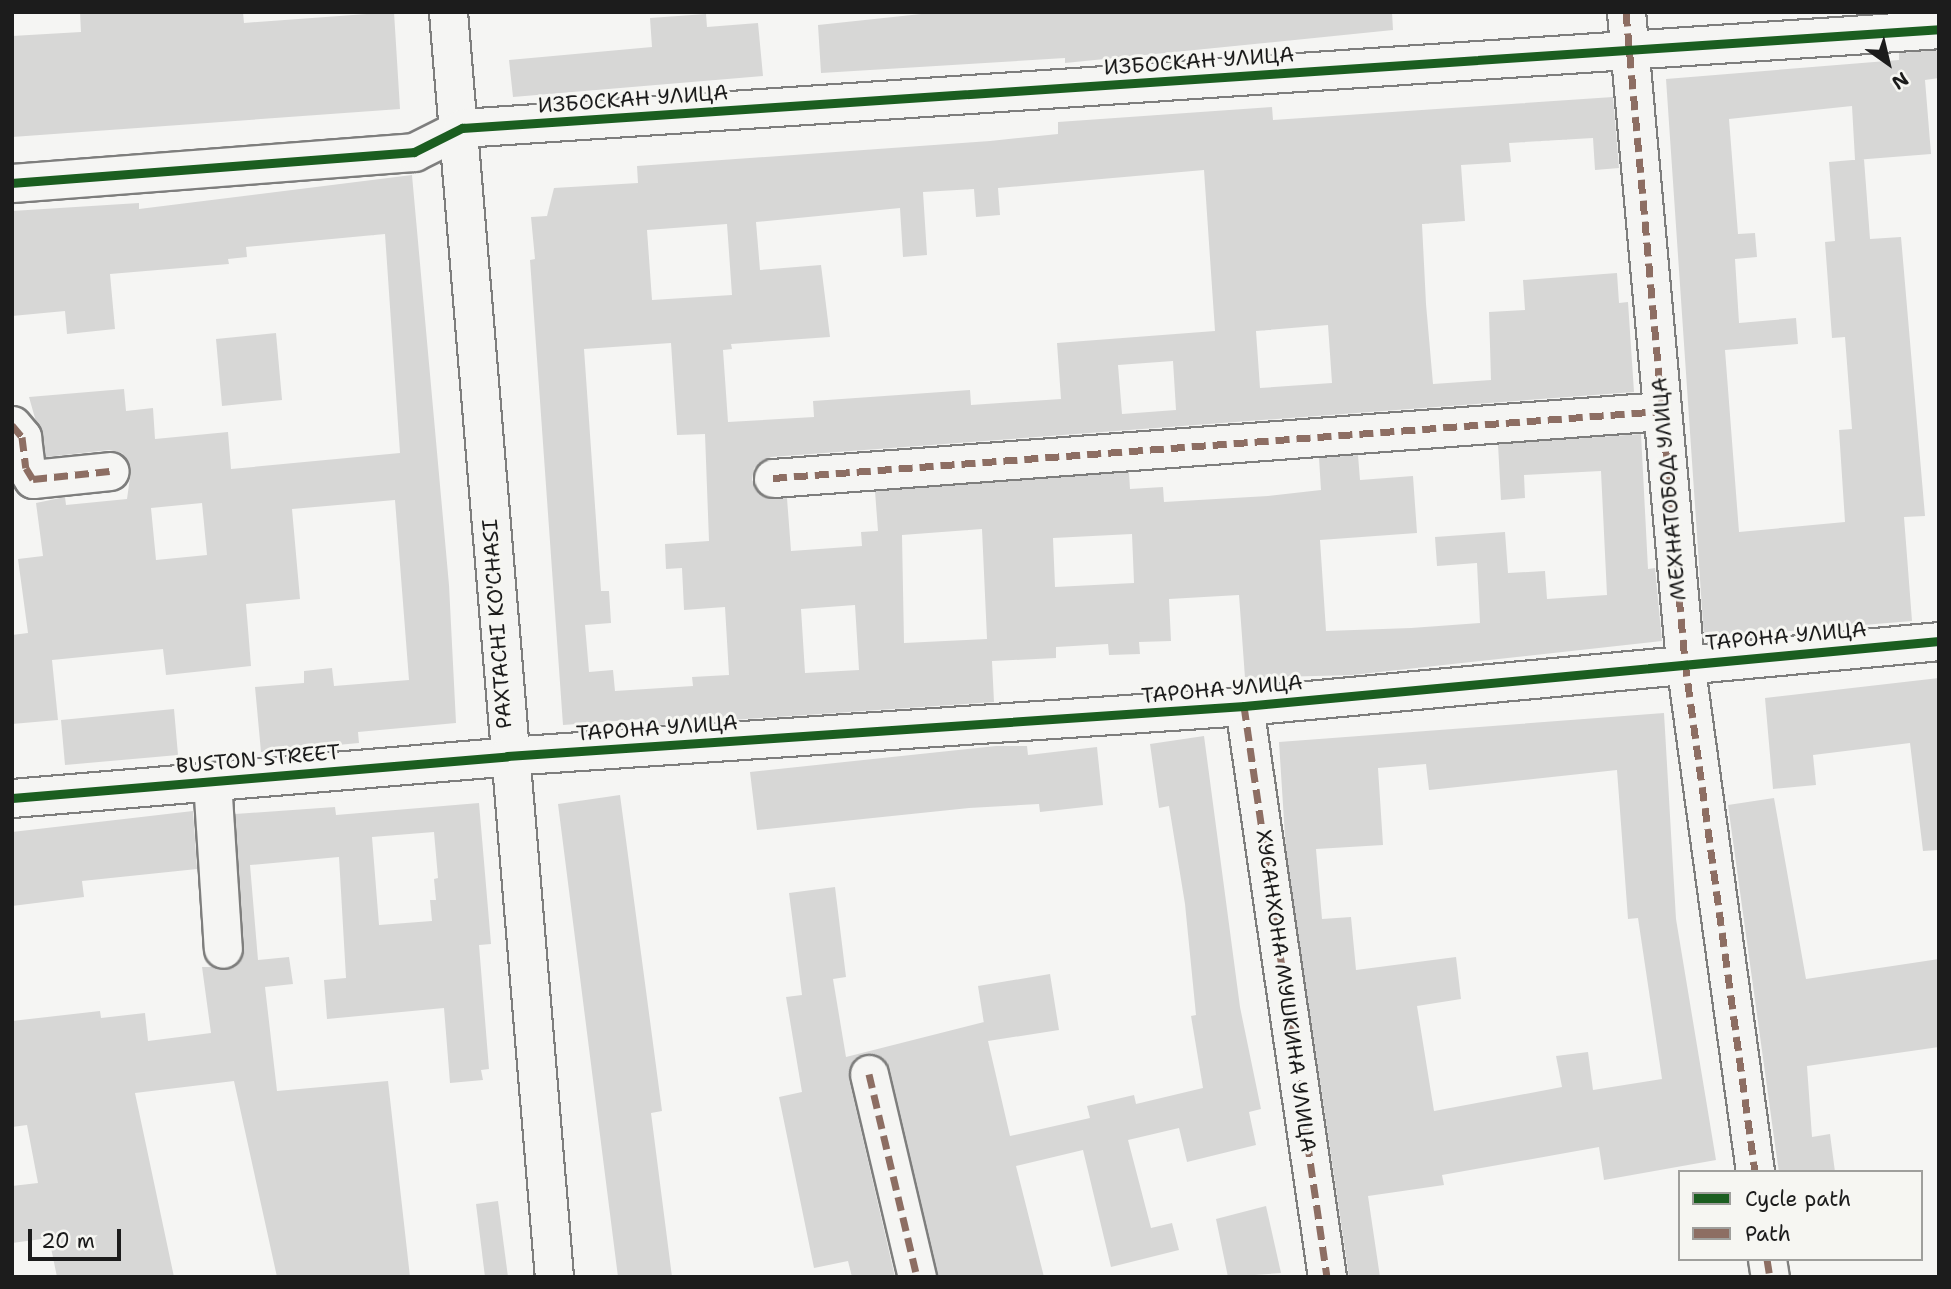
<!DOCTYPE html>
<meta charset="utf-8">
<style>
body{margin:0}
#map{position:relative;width:1951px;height:1289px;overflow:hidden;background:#f5f5f3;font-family:"Shantell Sans",sans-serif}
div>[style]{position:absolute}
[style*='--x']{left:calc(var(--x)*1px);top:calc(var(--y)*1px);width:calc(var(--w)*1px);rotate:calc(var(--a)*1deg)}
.building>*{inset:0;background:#d7d7d6}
.roads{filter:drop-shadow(2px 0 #7e7e7d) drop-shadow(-2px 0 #7e7e7d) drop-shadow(0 2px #7e7e7d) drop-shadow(0 -2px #7e7e7d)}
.minor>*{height:37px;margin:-18.5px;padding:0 18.5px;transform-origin:18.5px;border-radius:18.5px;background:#f5f5f3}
.quiet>*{height:7px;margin-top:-3.5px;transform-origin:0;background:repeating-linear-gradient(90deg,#8d6e63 0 14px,transparent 0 21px)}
.cycleway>*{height:9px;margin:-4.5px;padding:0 4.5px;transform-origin:4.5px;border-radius:4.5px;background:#1b5e20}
span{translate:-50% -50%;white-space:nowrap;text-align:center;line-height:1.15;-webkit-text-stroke:6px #f6f6f2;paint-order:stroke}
.street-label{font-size:21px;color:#1c1c1c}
.frame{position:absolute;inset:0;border:14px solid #1c1c1c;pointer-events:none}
.legend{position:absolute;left:1678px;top:1170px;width:245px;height:91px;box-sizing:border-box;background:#f6f6f2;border:2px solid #9f9f9c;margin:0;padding:9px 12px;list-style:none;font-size:21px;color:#1c1c1c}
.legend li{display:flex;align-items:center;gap:14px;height:35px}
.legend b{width:35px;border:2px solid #9f9f9c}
.north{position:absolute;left:1853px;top:28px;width:70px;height:70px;-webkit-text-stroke:5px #f6f6f2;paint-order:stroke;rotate:146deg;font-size:19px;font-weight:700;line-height:28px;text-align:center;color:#1c1c1c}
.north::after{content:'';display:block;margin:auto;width:24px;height:32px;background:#1c1c1c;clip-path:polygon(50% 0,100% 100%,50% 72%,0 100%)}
.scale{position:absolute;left:28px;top:1229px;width:93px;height:32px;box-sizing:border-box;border:4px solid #1c1c1c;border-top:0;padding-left:9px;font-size:21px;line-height:24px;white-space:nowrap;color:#1c1c1c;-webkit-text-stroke:5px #f6f6f2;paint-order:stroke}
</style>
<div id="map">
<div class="building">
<i style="clip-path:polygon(80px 12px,243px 12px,244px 23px,394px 12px,400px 109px,12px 137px,12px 36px,81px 32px)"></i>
<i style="clip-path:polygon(940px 12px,1392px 12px,1393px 30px,1065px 63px,1065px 58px,821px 73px,818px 25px)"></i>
<i style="clip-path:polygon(706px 14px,707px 27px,758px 23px,763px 76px,513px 97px,509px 60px,652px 47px,650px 18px)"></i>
<i style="clip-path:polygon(1939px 50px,1939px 78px,1925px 80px,1931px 154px,1855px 160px,1852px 106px,1729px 119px,1738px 234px,1755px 233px,1757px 257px,1735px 259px,1739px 323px,1796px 318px,1798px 344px,1725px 350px,1739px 532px,1845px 522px,1839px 430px,1852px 429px,1845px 337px,1832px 338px,1825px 242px,1835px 241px,1829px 162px,1864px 159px,1870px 239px,1901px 237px,1925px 516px,1904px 517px,1912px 621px,1704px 638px,1666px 79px,1899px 60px,1899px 53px)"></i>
<i style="clip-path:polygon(evenodd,1613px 97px,1619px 168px,1595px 170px,1593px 138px,1509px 143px,1511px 162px,1461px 165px,1465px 221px,1422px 224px,1426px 304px,1433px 384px,1491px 380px,1489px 312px,1525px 310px,1523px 280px,1617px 273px,1619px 303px,1628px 302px,1634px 392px,771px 457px,754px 468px,752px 480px,763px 497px,787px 498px,791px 551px,862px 546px,861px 532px,878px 531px,875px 491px,1129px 472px,1130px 489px,1163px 487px,1164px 502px,1268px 496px,1321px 490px,1319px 458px,1358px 455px,1360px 480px,1413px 476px,1417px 533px,1320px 540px,1326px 631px,1411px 628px,1480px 623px,1477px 563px,1437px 566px,1435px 537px,1505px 532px,1508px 573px,1545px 571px,1547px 599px,1607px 595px,1601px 471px,1524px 475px,1525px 498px,1501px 500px,1498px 444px,1641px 434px,1648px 569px,1655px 568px,1662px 641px,1352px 675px,1245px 678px,1239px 595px,1169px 599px,1171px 641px,1139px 642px,1140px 654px,1109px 655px,1108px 644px,1056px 647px,1056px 658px,992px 661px,994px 702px,644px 726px,643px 719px,563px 725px,530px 260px,535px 259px,531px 217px,547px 216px,554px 188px,638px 183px,637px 166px,990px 141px,1058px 134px,1058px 122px,1272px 107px,1273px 120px,1613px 97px,1204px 170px,1215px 331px,1057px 343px,1061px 399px,971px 405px,970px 390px,813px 401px,814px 417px,728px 422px,723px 350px,732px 349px,731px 344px,830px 337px,821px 265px,760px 270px,756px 222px,900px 208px,903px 257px,927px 255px,923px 192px,974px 189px,976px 217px,1000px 215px,998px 188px,1204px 170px,1613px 97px,727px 224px,732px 295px,652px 300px,647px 230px,727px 224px,1613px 97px,1328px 325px,1332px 383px,1260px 388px,1256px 331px,1328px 325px,1613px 97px,671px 343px,677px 435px,705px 434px,709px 541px,665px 544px,666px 569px,682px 568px,684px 610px,725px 607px,729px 675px,692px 677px,693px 686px,615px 691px,613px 670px,589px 672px,585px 625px,611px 623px,609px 591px,601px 591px,584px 349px,671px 343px,1613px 97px,1173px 361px,1176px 410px,1122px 414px,1118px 365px,1173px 361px,1613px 97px,982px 529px,987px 639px,904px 643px,902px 535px,982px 529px,1613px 97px,1132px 534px,1134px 583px,1055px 587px,1053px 538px,1132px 534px,1613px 97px,855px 605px,859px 670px,805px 673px,801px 609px,855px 605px)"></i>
<i style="clip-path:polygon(evenodd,412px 175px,449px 585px,456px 723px,358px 732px,359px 743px,261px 752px,255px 687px,304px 683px,304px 671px,332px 668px,334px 686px,409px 680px,395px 500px,292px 509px,300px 599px,246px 604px,251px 666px,166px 675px,163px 649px,52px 660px,58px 720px,12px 724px,12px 635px,28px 633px,18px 559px,43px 556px,36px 503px,65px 497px,66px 505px,127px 499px,131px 470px,122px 453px,109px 450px,46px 457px,29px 397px,124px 389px,126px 411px,153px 408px,155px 439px,228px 432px,231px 469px,400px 453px,385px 234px,246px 247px,247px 257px,228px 259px,229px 264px,110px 274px,115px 329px,67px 334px,65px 311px,12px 316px,12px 211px,139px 203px,139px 209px,412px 175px,202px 503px,207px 555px,156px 560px,151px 508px,202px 503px)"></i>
<i style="clip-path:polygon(276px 333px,282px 400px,222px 406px,216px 339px)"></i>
<i style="clip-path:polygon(1939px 678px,1939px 850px,1923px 851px,1910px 743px,1813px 755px,1816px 785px,1773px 789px,1765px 698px)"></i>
<i style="clip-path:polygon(174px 709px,178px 755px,65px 765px,61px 720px)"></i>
<i style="clip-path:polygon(evenodd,1664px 713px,1676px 919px,1716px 1160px,1604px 1180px,1599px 1147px,1442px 1175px,1444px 1185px,1368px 1196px,1380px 1277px,1349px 1277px,1286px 852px,1279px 742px,1664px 713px,1426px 764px,1429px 790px,1617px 770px,1628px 919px,1638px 918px,1662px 1079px,1593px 1090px,1588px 1052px,1556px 1056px,1562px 1087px,1434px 1111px,1417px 1006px,1461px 999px,1456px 957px,1356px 970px,1351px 917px,1322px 919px,1316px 849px,1383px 845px,1378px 768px,1426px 764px)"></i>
<i style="clip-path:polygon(1204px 736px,1240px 1007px,1261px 1109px,1249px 1112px,1256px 1145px,1187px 1162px,1179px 1128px,1128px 1140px,1151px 1228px,1172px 1223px,1179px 1250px,1111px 1267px,1083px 1150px,1016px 1166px,1044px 1277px,937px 1277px,889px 1069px,884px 1059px,865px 1054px,854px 1059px,849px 1079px,895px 1277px,852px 1277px,848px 1261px,814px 1268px,779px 1097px,802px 1092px,786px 997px,802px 995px,789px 893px,835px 887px,846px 977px,833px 979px,846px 1057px,984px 1022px,985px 1030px,978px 986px,1050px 974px,1059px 1030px,988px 1041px,1010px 1136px,1090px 1118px,1087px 1106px,1134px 1095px,1136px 1104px,1203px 1088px,1191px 1016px,1196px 1015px,1185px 904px,1169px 806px,1159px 808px,1150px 744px)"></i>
<i style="clip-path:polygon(996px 746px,1027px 746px,1028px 755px,1097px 747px,1103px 805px,1040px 812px,1039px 804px,969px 808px,757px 830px,750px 772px)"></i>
<i style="clip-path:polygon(620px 795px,662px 1111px,651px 1113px,672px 1277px,618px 1277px,558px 804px)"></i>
<i style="clip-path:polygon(1774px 798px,1806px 979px,1939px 959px,1939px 1047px,1807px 1066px,1812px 1137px,1830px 1134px,1835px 1172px,1779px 1172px,1776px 1152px,1728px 805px)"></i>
<i style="clip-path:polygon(evenodd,479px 803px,491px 944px,479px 945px,489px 1069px,481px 1070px,483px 1080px,450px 1083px,444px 1008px,327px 1019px,324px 980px,346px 978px,339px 857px,250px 865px,258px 960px,289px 957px,293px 984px,265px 987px,277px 1091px,388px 1081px,410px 1277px,277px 1277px,234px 1081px,135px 1093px,174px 1277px,57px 1277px,49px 1238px,12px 1243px,12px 1186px,38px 1183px,27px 1125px,12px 1127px,12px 1021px,100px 1011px,101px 1018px,145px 1013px,148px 1041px,211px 1033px,202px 967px,234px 967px,244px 948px,235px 814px,335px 807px,336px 815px,479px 803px,434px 832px,438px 878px,434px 879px,436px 900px,430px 900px,432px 921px,379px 925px,372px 837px,434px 832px)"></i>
<i style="clip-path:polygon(193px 811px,197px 869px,82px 881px,84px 897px,12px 906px,12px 832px)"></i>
<i style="clip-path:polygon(498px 1201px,508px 1277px,485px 1277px,476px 1204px)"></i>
<i style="clip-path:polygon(1266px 1206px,1281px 1273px,1228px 1277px,1216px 1219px)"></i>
</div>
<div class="roads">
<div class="minor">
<i style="--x:448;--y:12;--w:1269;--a:85.21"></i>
<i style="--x:1626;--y:12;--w:653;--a:84.81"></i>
<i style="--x:1685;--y:662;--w:515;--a:82.18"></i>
<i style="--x:12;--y:183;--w:403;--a:-4.4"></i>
<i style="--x:414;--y:152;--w:54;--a:-26.6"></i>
<i style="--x:462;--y:128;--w:1480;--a:-3.83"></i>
<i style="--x:12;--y:425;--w:16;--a:50"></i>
<i style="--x:22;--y:437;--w:31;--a:83"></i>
<i style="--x:26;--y:468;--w:13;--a:58"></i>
<i style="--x:33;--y:479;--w:77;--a:-5.9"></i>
<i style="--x:773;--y:478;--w:891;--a:-4.31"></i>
<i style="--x:1244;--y:706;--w:577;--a:81.73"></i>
<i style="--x:212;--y:781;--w:168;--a:86.3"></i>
<i style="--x:12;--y:798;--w:497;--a:-4.8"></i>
<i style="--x:507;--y:756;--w:739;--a:-3.88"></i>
<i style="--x:1244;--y:706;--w:698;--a:-5.34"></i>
<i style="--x:869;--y:1074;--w:209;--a:76.7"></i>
<i style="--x:1767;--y:1259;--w:18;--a:81"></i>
</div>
</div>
<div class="quiet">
<i style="--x:1626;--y:12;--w:653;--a:84.81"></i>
<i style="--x:1685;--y:662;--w:515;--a:82.18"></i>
<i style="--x:12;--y:425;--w:16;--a:50"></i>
<i style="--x:22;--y:437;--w:31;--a:83"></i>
<i style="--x:26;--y:468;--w:13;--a:58"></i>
<i style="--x:33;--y:479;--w:77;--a:-5.9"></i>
<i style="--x:773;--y:478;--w:891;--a:-4.31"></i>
<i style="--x:1244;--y:706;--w:577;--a:81.73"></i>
<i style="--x:869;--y:1074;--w:209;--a:76.7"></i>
<i style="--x:1767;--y:1259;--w:18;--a:81"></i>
</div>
<div class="cycleway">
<i style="--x:12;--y:183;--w:403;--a:-4.4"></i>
<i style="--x:414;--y:152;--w:54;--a:-26.6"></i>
<i style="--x:462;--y:128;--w:1480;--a:-3.83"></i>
<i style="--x:12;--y:798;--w:497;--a:-4.8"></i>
<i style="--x:507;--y:756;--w:739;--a:-3.88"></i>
<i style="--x:1244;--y:706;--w:698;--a:-5.34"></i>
</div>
<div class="street-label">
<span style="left:1199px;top:61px;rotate:-4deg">ИЗБОСКАН УЛИЦА</span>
<span style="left:633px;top:99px;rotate:-4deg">ИЗБОСКАН УЛИЦА</span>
<span style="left:1669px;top:489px;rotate:-95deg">МЕХНАТОБОД УЛИЦА</span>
<span style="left:497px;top:624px;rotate:-94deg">PAXTACHI KO'CHASI</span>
<span style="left:1786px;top:636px;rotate:-5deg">ТАРОНА УЛИЦА</span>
<span style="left:1222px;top:689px;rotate:-5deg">ТАРОНА УЛИЦА</span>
<span style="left:657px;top:728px;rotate:-4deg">ТАРОНА УЛИЦА</span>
<span style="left:258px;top:759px;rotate:-5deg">BUSTON STREET</span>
<span style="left:1286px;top:991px;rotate:82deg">ХУСАНХОНА МУШКИНА УЛИЦА</span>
</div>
<div class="frame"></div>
<ul class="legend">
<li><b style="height:9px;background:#1b5e20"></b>Cycle path</li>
<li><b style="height:9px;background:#8d6e63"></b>Path</li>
</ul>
<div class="north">N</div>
<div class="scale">20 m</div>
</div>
